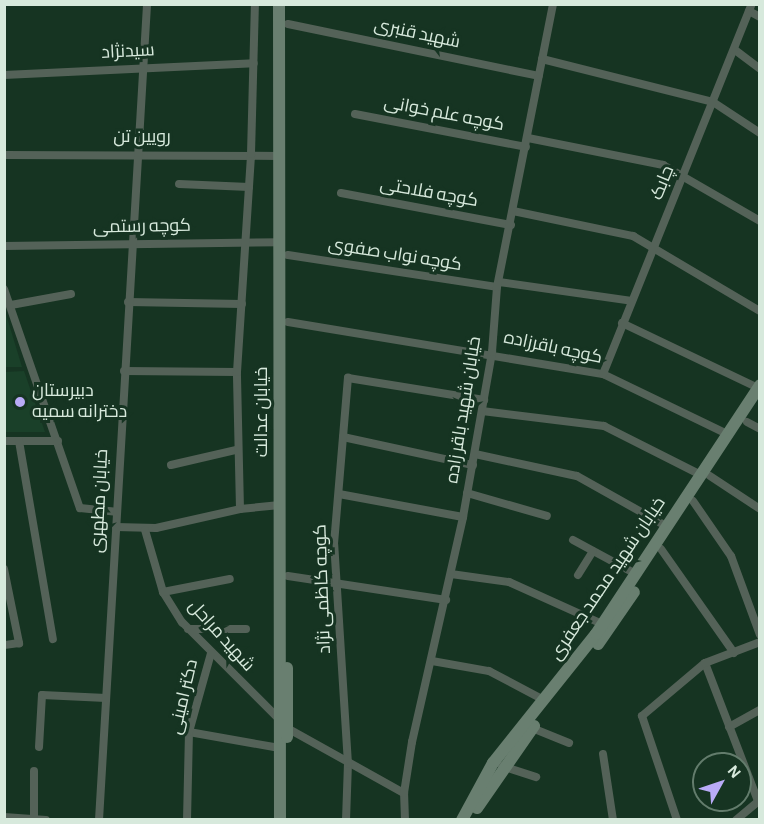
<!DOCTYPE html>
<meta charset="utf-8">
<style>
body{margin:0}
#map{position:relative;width:764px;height:824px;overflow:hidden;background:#163422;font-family:"Alegreya Sans",Cairo,sans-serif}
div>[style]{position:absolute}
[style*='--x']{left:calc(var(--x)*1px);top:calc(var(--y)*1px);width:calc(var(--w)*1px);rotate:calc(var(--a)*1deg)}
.built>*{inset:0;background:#1a4029}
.street>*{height:8px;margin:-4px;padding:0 4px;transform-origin:4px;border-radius:4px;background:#546258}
.secondary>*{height:12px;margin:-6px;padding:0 6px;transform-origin:6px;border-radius:6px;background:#697f70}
.dots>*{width:16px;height:16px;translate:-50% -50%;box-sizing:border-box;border:3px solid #163422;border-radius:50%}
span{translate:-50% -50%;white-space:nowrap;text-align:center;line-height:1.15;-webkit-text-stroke:6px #163422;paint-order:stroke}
.street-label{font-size:18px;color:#d7e9dc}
.poi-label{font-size:18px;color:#d7e9dc}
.left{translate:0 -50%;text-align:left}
.frame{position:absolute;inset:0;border:6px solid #d7e9dc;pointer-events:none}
.north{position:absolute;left:692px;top:752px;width:60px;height:60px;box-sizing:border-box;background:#163422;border:2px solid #637c6c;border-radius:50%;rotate:50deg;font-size:16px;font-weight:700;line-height:24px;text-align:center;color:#d7e9dc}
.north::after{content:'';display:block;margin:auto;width:21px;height:27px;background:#b9abf7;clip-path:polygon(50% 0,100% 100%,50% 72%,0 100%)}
</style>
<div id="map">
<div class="built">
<i style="clip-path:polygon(5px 311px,22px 367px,5px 367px)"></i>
<i style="clip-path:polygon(24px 371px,45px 432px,5px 432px,5px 372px)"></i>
</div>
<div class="street">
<i style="--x:749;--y:11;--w:13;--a:29"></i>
<i style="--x:288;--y:24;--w:256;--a:11.7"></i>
<i style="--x:735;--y:50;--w:31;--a:37"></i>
<i style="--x:542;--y:59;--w:176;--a:14.1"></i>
<i style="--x:713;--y:102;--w:56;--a:33.4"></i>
<i style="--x:4;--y:75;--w:250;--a:-2.7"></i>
<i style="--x:355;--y:114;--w:174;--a:10.9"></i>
<i style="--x:528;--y:138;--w:138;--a:11.3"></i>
<i style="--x:663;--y:165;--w:112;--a:30"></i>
<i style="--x:4;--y:155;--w:276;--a:0.2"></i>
<i style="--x:179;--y:184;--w:70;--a:2.5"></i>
<i style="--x:341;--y:193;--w:173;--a:10.7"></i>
<i style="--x:513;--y:211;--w:123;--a:11.8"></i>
<i style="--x:633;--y:236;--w:147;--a:30.6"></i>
<i style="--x:4;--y:246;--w:276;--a:-0.8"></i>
<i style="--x:288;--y:255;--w:211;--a:8.7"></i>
<i style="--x:499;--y:282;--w:134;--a:8.1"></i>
<i style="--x:4;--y:289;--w:232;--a:70.9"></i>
<i style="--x:80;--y:508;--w:36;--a:6"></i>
<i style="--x:128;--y:302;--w:114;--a:1"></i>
<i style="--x:11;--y:305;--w:61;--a:-10.4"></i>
<i style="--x:288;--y:322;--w:319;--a:9.4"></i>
<i style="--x:603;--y:374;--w:140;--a:25.8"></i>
<i style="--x:622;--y:323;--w:151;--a:25.5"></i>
<i style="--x:124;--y:371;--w:113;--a:0.5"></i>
<i style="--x:603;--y:374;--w:399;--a:-68.1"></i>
<i style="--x:482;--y:411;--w:123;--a:7"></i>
<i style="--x:604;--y:426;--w:109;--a:26.8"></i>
<i style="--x:747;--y:422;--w:15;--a:28"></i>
<i style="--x:343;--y:437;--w:133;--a:12.2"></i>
<i style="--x:4;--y:441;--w:54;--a:0"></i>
<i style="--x:19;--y:441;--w:201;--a:80.3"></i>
<i style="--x:475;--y:454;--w:104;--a:12.2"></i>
<i style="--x:577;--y:476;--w:102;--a:29.3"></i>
<i style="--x:171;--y:465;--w:67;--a:-13"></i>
<i style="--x:710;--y:476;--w:60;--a:33.4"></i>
<i style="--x:467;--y:493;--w:83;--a:16"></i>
<i style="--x:339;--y:494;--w:126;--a:10.5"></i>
<i style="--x:693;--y:501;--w:67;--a:55.4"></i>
<i style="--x:731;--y:556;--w:84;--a:69.8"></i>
<i style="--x:240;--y:509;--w:137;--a:-91.3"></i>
<i style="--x:237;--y:372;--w:218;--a:-86.3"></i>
<i style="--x:251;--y:154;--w:150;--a:-88.5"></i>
<i style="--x:116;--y:527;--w:40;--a:1.4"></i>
<i style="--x:156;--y:528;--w:86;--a:-12.7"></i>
<i style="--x:240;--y:509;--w:40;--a:-5.7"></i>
<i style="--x:145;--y:530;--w:65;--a:73.8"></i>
<i style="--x:163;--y:592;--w:36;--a:58"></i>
<i style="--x:182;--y:622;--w:137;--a:45"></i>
<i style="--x:573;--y:540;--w:72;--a:28.4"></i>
<i style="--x:661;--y:549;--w:127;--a:54.9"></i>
<i style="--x:4;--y:569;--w:76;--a:78.5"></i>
<i style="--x:19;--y:643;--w:15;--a:172"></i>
<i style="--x:451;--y:574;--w:59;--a:7.9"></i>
<i style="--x:509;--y:582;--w:102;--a:24.3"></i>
<i style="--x:578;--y:575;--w:28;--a:-58"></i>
<i style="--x:288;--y:576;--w:160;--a:8.6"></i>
<i style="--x:163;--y:592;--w:68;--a:-11"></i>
<i style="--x:188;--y:629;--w:58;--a:0"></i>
<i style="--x:432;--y:661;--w:58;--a:10"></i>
<i style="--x:489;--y:671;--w:62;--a:27.8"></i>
<i style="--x:705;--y:663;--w:148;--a:69"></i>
<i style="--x:729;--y:727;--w:35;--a:-29"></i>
<i style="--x:287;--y:728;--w:134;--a:29.1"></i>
<i style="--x:532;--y:728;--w:40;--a:22"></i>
<i style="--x:189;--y:732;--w:92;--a:10"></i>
<i style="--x:39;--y:747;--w:52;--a:-86.7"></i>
<i style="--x:42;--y:695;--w:64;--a:2.7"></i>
<i style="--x:603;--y:754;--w:67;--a:81.4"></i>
<i style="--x:502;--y:766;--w:36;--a:18"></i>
<i style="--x:4;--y:817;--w:42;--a:4.1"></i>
<i style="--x:34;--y:819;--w:48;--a:-90"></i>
<i style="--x:99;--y:820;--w:817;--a:-86.63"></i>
<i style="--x:187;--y:820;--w:88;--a:-88.7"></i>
<i style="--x:189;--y:732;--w:82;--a:-74.4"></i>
<i style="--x:346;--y:820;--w:56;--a:-88"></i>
<i style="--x:348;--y:764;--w:220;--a:-93.6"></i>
<i style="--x:334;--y:544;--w:167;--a:-85.2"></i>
<i style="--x:348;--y:378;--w:138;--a:9.2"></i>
<i style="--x:405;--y:820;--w:27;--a:-92"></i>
<i style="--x:404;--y:793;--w:52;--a:-81.1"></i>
<i style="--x:412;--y:742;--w:231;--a:-77.2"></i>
<i style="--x:463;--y:517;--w:168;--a:-80"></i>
<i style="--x:492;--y:352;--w:65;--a:-85.6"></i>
<i style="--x:497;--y:287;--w:288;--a:-78.8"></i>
<i style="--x:677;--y:820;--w:110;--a:-108.6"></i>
<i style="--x:642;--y:716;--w:82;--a:-40.1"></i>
<i style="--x:705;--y:663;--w:59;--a:-20.9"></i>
<i style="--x:736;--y:820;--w:31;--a:-40"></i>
</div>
<div class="secondary">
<i style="--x:279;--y:4;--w:816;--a:89.93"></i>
<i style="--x:598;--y:644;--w:63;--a:-55.3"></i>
<i style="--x:287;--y:737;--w:69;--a:-90"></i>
<i style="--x:477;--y:808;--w:100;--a:-55.2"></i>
<i style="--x:462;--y:820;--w:65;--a:-61.5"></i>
<i style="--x:493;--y:763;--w:165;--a:-51.4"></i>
<i style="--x:596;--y:634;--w:298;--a:-56.6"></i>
</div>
<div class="dots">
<i style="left:20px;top:402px;background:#b9abf7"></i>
</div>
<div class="street-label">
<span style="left:417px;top:34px;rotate:12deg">شهید قنبری</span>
<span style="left:128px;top:52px;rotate:-3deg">سیدنژاد</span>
<span style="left:444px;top:114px;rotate:11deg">کوچه علم خوانی</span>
<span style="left:142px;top:137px">رویین تن</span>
<span style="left:663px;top:183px;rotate:-68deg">چابک</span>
<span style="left:429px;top:193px;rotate:10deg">کوچه فلاحتی</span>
<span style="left:142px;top:227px;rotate:-1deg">کوچه رستمی</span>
<span style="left:395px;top:255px;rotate:9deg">کوچه نواب صفوی</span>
<span style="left:553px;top:348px;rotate:12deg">کوچه باقرزاده</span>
<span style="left:464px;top:410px;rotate:-81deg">خیابان شهید باقر زاده</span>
<span style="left:262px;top:412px;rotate:-90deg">خیابان عدالت</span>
<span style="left:100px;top:501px;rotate:-87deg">خیابان مطهری</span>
<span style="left:608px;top:579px;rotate:-56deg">خیابان شهید محمد جعفری</span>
<span style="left:323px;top:589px;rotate:-92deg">کوچه کاظمی نژاد</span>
<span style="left:221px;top:636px;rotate:48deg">شهید مراحل</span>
<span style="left:184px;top:697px;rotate:-77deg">دکتر امینی</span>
</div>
<div class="poi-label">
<span class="left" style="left:32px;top:402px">دبیرستان<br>دخترانه سمیه</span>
</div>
<div class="frame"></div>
<div class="north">N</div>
</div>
